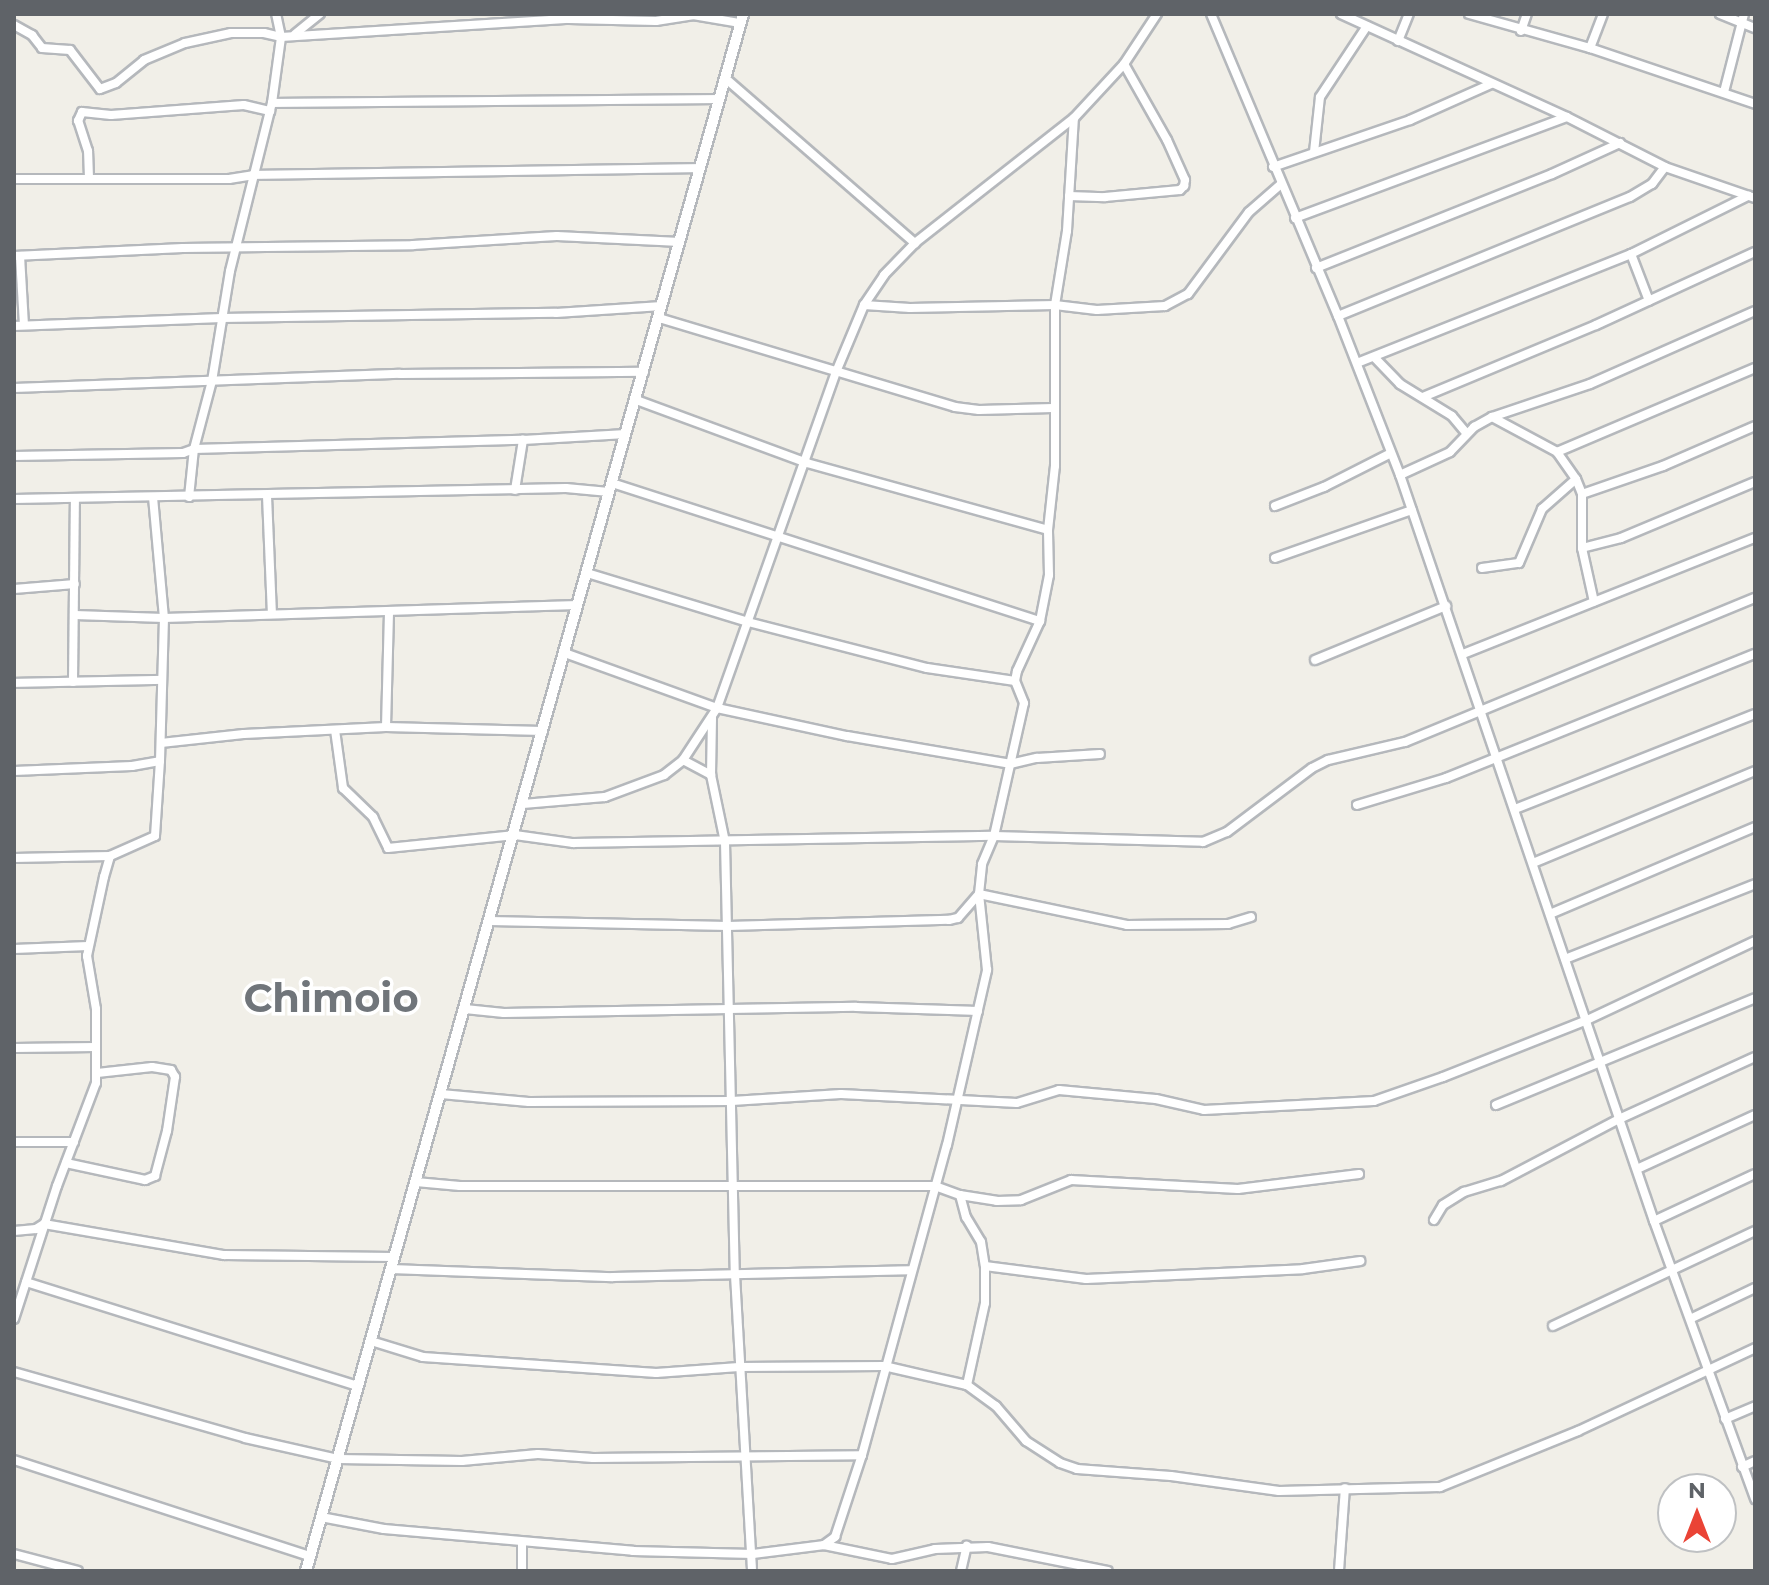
<!DOCTYPE html>
<style>
body{margin:0}
#map{position:relative;width:1769px;height:1585px;overflow:hidden;background:#f1efe8;font-family:Montserrat,sans-serif}
div>[style]{position:absolute}
[style*='--x']{left:calc(var(--x)*1px);top:calc(var(--y)*1px);width:calc(var(--w)*1px);rotate:calc(var(--a)*1deg)}
.roads{filter:drop-shadow(2px 0 #b5b8bc) drop-shadow(-2px 0 #b5b8bc) drop-shadow(0 2px #b5b8bc) drop-shadow(0 -2px #b5b8bc)}
.minor>*{height:8px;margin:-4px;padding:0 4px;transform-origin:4px;border-radius:4px;background:#fff}
.tertiary>*{height:10px;margin:-5px;padding:0 5px;transform-origin:5px;border-radius:5px;background:#fff}
span{translate:-50% -50%;white-space:nowrap;text-align:center;line-height:1.15;-webkit-text-stroke:7px #fff;paint-order:stroke}
.town-label{font-size:40px;color:#70757a;font-weight:700}
.frame{position:absolute;inset:0;border:16px solid #5f6368;pointer-events:none}
.north{position:absolute;left:1657px;top:1473px;width:80px;height:80px;box-sizing:border-box;background:#fff;border:2px solid #bfc1c3;border-radius:50%;rotate:0deg;font-size:22px;font-weight:700;line-height:32px;text-align:center;color:#5f6368}
.north::after{content:'';display:block;margin:auto;width:28px;height:36px;background:#ea4335;clip-path:polygon(50% 0,100% 100%,50% 72%,0 100%)}
</style>
<div id="map">
<div class="roads">
<div class="minor">
<i style="--x:1211;--y:14;--w:328;--a:67.2"></i>
<i style="--x:1338;--y:316;--w:171;--a:68.7"></i>
<i style="--x:1400;--y:475;--w:788;--a:71.2"></i>
<i style="--x:1654;--y:1221;--w:296;--a:70"></i>
<i style="--x:1341;--y:14;--w:248;--a:24.5"></i>
<i style="--x:1567;--y:117;--w:110;--a:27"></i>
<i style="--x:1665;--y:167;--w:95;--a:19"></i>
<i style="--x:1469;--y:14;--w:126;--a:15.7"></i>
<i style="--x:1590;--y:48;--w:174;--a:18.7"></i>
<i style="--x:1720;--y:14;--w:38;--a:22"></i>
<i style="--x:14;--y:25;--w:21;--a:29"></i>
<i style="--x:32;--y:35;--w:16;--a:52"></i>
<i style="--x:42;--y:48;--w:28;--a:4"></i>
<i style="--x:70;--y:50;--w:49;--a:52.4"></i>
<i style="--x:100;--y:89;--w:17;--a:-21"></i>
<i style="--x:116;--y:83;--w:36;--a:-39"></i>
<i style="--x:144;--y:60;--w:44;--a:-22.5"></i>
<i style="--x:185;--y:43;--w:47;--a:-12.3"></i>
<i style="--x:231;--y:33;--w:33;--a:0"></i>
<i style="--x:264;--y:33;--w:17;--a:13"></i>
<i style="--x:281;--y:37;--w:289;--a:-3.6"></i>
<i style="--x:569;--y:19;--w:87;--a:1.3"></i>
<i style="--x:656;--y:21;--w:37;--a:-9"></i>
<i style="--x:693;--y:15;--w:48;--a:9.7"></i>
<i style="--x:1521;--y:31;--w:18;--a:-71"></i>
<i style="--x:295;--y:34;--w:32;--a:-39"></i>
<i style="--x:1398;--y:41;--w:29;--a:-68"></i>
<i style="--x:1590;--y:48;--w:36;--a:-69"></i>
<i style="--x:725;--y:78;--w:252;--a:41"></i>
<i style="--x:1724;--y:92;--w:81;--a:-75.6"></i>
<i style="--x:272;--y:103;--w:447;--a:-0.5"></i>
<i style="--x:1314;--y:152;--w:55;--a:-83.8"></i>
<i style="--x:1320;--y:97;--w:85;--a:-56.5"></i>
<i style="--x:1273;--y:167;--w:145;--a:-18.9"></i>
<i style="--x:1410;--y:120;--w:89;--a:-24"></i>
<i style="--x:89;--y:178;--w:27;--a:-92"></i>
<i style="--x:88;--y:151;--w:32;--a:-108"></i>
<i style="--x:78;--y:121;--w:10;--a:-66"></i>
<i style="--x:82;--y:112;--w:29;--a:6"></i>
<i style="--x:111;--y:115;--w:133;--a:-4.3"></i>
<i style="--x:244;--y:105;--w:27;--a:13"></i>
<i style="--x:14;--y:179;--w:215;--a:0"></i>
<i style="--x:229;--y:179;--w:24;--a:-9"></i>
<i style="--x:253;--y:175;--w:447;--a:-0.9"></i>
<i style="--x:1069;--y:196;--w:36;--a:2"></i>
<i style="--x:1105;--y:197;--w:75;--a:-5.3"></i>
<i style="--x:1180;--y:190;--w:6;--a:-45"></i>
<i style="--x:1184;--y:186;--w:6;--a:-81"></i>
<i style="--x:1185;--y:180;--w:44;--a:-114.2"></i>
<i style="--x:1167;--y:140;--w:87;--a:-119.5"></i>
<i style="--x:1295;--y:218;--w:290;--a:-20.4"></i>
<i style="--x:1631;--y:254;--w:50;--a:69"></i>
<i style="--x:14;--y:256;--w:169;--a:-2.7"></i>
<i style="--x:183;--y:248;--w:230;--a:-0.7"></i>
<i style="--x:413;--y:245;--w:144;--a:-3.6"></i>
<i style="--x:557;--y:236;--w:123;--a:2.8"></i>
<i style="--x:20;--y:256;--w:69;--a:86.7"></i>
<i style="--x:1316;--y:268;--w:254;--a:-21.7"></i>
<i style="--x:1552;--y:174;--w:75;--a:-24.5"></i>
<i style="--x:864;--y:305;--w:46;--a:3.7"></i>
<i style="--x:910;--y:308;--w:145;--a:-1.2"></i>
<i style="--x:1055;--y:305;--w:42;--a:6.8"></i>
<i style="--x:1097;--y:310;--w:68;--a:-3.4"></i>
<i style="--x:1165;--y:306;--w:26;--a:-28"></i>
<i style="--x:1188;--y:294;--w:102;--a:-53.4"></i>
<i style="--x:1249;--y:212;--w:43;--a:-41.2"></i>
<i style="--x:1338;--y:316;--w:315;--a:-22.2"></i>
<i style="--x:1630;--y:197;--w:26;--a:-31"></i>
<i style="--x:1652;--y:184;--w:21;--a:-53"></i>
<i style="--x:659;--y:318;--w:309;--a:16.7"></i>
<i style="--x:955;--y:407;--w:24;--a:7"></i>
<i style="--x:979;--y:410;--w:74;--a:-1.5"></i>
<i style="--x:14;--y:326;--w:208;--a:-2.2"></i>
<i style="--x:222;--y:318;--w:334;--a:-0.9"></i>
<i style="--x:556;--y:313;--w:106;--a:-3.8"></i>
<i style="--x:1375;--y:358;--w:36;--a:46"></i>
<i style="--x:1400;--y:384;--w:61;--a:31.6"></i>
<i style="--x:1452;--y:416;--w:23;--a:50"></i>
<i style="--x:1357;--y:363;--w:295;--a:-21.7"></i>
<i style="--x:1631;--y:254;--w:131;--a:-26.4"></i>
<i style="--x:14;--y:388;--w:386;--a:-2.1"></i>
<i style="--x:400;--y:374;--w:244;--a:-0.5"></i>
<i style="--x:1423;--y:397;--w:187;--a:-22.6"></i>
<i style="--x:1596;--y:325;--w:175;--a:-24.7"></i>
<i style="--x:636;--y:400;--w:182;--a:20.2"></i>
<i style="--x:807;--y:463;--w:250;--a:15.5"></i>
<i style="--x:1492;--y:417;--w:74;--a:28.3"></i>
<i style="--x:1557;--y:452;--w:33;--a:55"></i>
<i style="--x:1576;--y:479;--w:16;--a:68"></i>
<i style="--x:1582;--y:494;--w:54;--a:90"></i>
<i style="--x:1582;--y:548;--w:55;--a:77.5"></i>
<i style="--x:1557;--y:452;--w:215;--a:-23"></i>
<i style="--x:14;--y:456;--w:169;--a:-1"></i>
<i style="--x:183;--y:453;--w:12;--a:-20"></i>
<i style="--x:194;--y:449;--w:329;--a:-1.6"></i>
<i style="--x:523;--y:440;--w:103;--a:-3.3"></i>
<i style="--x:1400;--y:475;--w:55;--a:-24.7"></i>
<i style="--x:1450;--y:452;--w:35;--a:-46"></i>
<i style="--x:1474;--y:427;--w:21;--a:-29"></i>
<i style="--x:1492;--y:417;--w:103;--a:-18.6"></i>
<i style="--x:1590;--y:384;--w:180;--a:-23.9"></i>
<i style="--x:612;--y:483;--w:450;--a:17.9"></i>
<i style="--x:515;--y:490;--w:51;--a:-80.9"></i>
<i style="--x:1582;--y:494;--w:86;--a:-19.1"></i>
<i style="--x:1663;--y:466;--w:100;--a:-23.5"></i>
<i style="--x:267;--y:496;--w:118;--a:87.6"></i>
<i style="--x:189;--y:497;--w:48;--a:-84.1"></i>
<i style="--x:194;--y:449;--w:70;--a:-75.2"></i>
<i style="--x:212;--y:381;--w:111;--a:-80.7"></i>
<i style="--x:230;--y:271;--w:173;--a:-76"></i>
<i style="--x:272;--y:103;--w:67;--a:-82.2"></i>
<i style="--x:281;--y:37;--w:24;--a:-102"></i>
<i style="--x:14;--y:499;--w:552;--a:-1.14"></i>
<i style="--x:566;--y:488;--w:43;--a:5.3"></i>
<i style="--x:1275;--y:506;--w:53;--a:-21.2"></i>
<i style="--x:1324;--y:487;--w:75;--a:-26.9"></i>
<i style="--x:1582;--y:548;--w:40;--a:-14.4"></i>
<i style="--x:1621;--y:538;--w:145;--a:-22.7"></i>
<i style="--x:1275;--y:558;--w:145;--a:-19.3"></i>
<i style="--x:1482;--y:568;--w:37;--a:-8"></i>
<i style="--x:1519;--y:563;--w:59;--a:-66.9"></i>
<i style="--x:1542;--y:509;--w:45;--a:-41.4"></i>
<i style="--x:587;--y:573;--w:168;--a:16.9"></i>
<i style="--x:748;--y:622;--w:185;--a:14.4"></i>
<i style="--x:927;--y:668;--w:89;--a:8.4"></i>
<i style="--x:14;--y:589;--w:61;--a:-4.7"></i>
<i style="--x:75;--y:615;--w:89;--a:1.9"></i>
<i style="--x:164;--y:618;--w:414;--a:-1.8"></i>
<i style="--x:565;--y:653;--w:162;--a:19.9"></i>
<i style="--x:717;--y:708;--w:133;--a:12.2"></i>
<i style="--x:847;--y:736;--w:165;--a:9.7"></i>
<i style="--x:1010;--y:764;--w:28;--a:-13"></i>
<i style="--x:1037;--y:758;--w:63;--a:-3.6"></i>
<i style="--x:1463;--y:654;--w:314;--a:-21.7"></i>
<i style="--x:1315;--y:660;--w:142;--a:-22.4"></i>
<i style="--x:73;--y:682;--w:184;--a:-89.4"></i>
<i style="--x:14;--y:683;--w:148;--a:-1.2"></i>
<i style="--x:712;--y:718;--w:57;--a:91"></i>
<i style="--x:711;--y:775;--w:68;--a:78.2"></i>
<i style="--x:725;--y:842;--w:433;--a:88.7"></i>
<i style="--x:735;--y:1275;--w:296;--a:86.7"></i>
<i style="--x:386;--y:727;--w:116;--a:-88.5"></i>
<i style="--x:335;--y:730;--w:59;--a:82.1"></i>
<i style="--x:343;--y:788;--w:42;--a:44"></i>
<i style="--x:373;--y:817;--w:34;--a:64"></i>
<i style="--x:388;--y:848;--w:128;--a:-5.8"></i>
<i style="--x:515;--y:835;--w:59;--a:7.9"></i>
<i style="--x:573;--y:843;--w:421;--a:-1"></i>
<i style="--x:994;--y:836;--w:209;--a:1.6"></i>
<i style="--x:1203;--y:842;--w:26;--a:-23"></i>
<i style="--x:1227;--y:832;--w:106;--a:-37"></i>
<i style="--x:1312;--y:768;--w:18;--a:-27"></i>
<i style="--x:1328;--y:760;--w:79;--a:-13.2"></i>
<i style="--x:1405;--y:742;--w:378;--a:-22.4"></i>
<i style="--x:161;--y:743;--w:83;--a:-6.2"></i>
<i style="--x:244;--y:734;--w:142;--a:-2.8"></i>
<i style="--x:386;--y:727;--w:157;--a:1.5"></i>
<i style="--x:683;--y:760;--w:32;--a:28"></i>
<i style="--x:14;--y:771;--w:118;--a:-2.4"></i>
<i style="--x:132;--y:766;--w:28;--a:-10"></i>
<i style="--x:160;--y:761;--w:143;--a:-88.4"></i>
<i style="--x:164;--y:618;--w:121;--a:-95.2"></i>
<i style="--x:523;--y:804;--w:82;--a:-4.9"></i>
<i style="--x:605;--y:797;--w:63;--a:-20.4"></i>
<i style="--x:664;--y:775;--w:24;--a:-38"></i>
<i style="--x:683;--y:760;--w:62;--a:-56.8"></i>
<i style="--x:717;--y:708;--w:356;--a:-70.5"></i>
<i style="--x:836;--y:372;--w:73;--a:-67.3"></i>
<i style="--x:864;--y:305;--w:36;--a:-56"></i>
<i style="--x:884;--y:275;--w:45;--a:-45.9"></i>
<i style="--x:915;--y:243;--w:202;--a:-38.2"></i>
<i style="--x:1074;--y:118;--w:74;--a:-47.2"></i>
<i style="--x:1124;--y:64;--w:60;--a:-56.6"></i>
<i style="--x:1357;--y:805;--w:93;--a:-16.9"></i>
<i style="--x:1446;--y:778;--w:333;--a:-21.9"></i>
<i style="--x:1515;--y:809;--w:258;--a:-21.6"></i>
<i style="--x:14;--y:858;--w:96;--a:-1.2"></i>
<i style="--x:1533;--y:863;--w:240;--a:-22.5"></i>
<i style="--x:1550;--y:914;--w:223;--a:-23"></i>
<i style="--x:490;--y:921;--w:238;--a:1.2"></i>
<i style="--x:728;--y:926;--w:221;--a:-1.6"></i>
<i style="--x:949;--y:920;--w:9;--a:-13"></i>
<i style="--x:958;--y:918;--w:32;--a:-49"></i>
<i style="--x:979;--y:894;--w:151;--a:11.8"></i>
<i style="--x:1127;--y:925;--w:101;--a:-0.6"></i>
<i style="--x:1228;--y:924;--w:24;--a:-17"></i>
<i style="--x:14;--y:949;--w:74;--a:-2.3"></i>
<i style="--x:1565;--y:959;--w:204;--a:-21.5"></i>
<i style="--x:465;--y:1009;--w:39;--a:6"></i>
<i style="--x:504;--y:1013;--w:352;--a:-1"></i>
<i style="--x:856;--y:1007;--w:122;--a:1.9"></i>
<i style="--x:14;--y:1048;--w:82;--a:-0.7"></i>
<i style="--x:441;--y:1094;--w:88;--a:5.2"></i>
<i style="--x:529;--y:1102;--w:203;--a:-0.3"></i>
<i style="--x:732;--y:1101;--w:109;--a:-3.7"></i>
<i style="--x:841;--y:1094;--w:176;--a:2.9"></i>
<i style="--x:1017;--y:1103;--w:44;--a:-17.2"></i>
<i style="--x:1059;--y:1090;--w:97;--a:5.3"></i>
<i style="--x:1156;--y:1099;--w:49;--a:12.9"></i>
<i style="--x:1204;--y:1110;--w:170;--a:-3"></i>
<i style="--x:1374;--y:1101;--w:73;--a:-19.2"></i>
<i style="--x:1443;--y:1077;--w:155;--a:-21.6"></i>
<i style="--x:1587;--y:1020;--w:186;--a:-25.2"></i>
<i style="--x:1496;--y:1105;--w:280;--a:-22.4"></i>
<i style="--x:14;--y:1142;--w:60;--a:0"></i>
<i style="--x:66;--y:1163;--w:81;--a:12.1"></i>
<i style="--x:145;--y:1180;--w:11;--a:-22"></i>
<i style="--x:155;--y:1176;--w:47;--a:-75.1"></i>
<i style="--x:167;--y:1131;--w:55;--a:-81.6"></i>
<i style="--x:175;--y:1077;--w:8;--a:-120"></i>
<i style="--x:171;--y:1070;--w:19;--a:-171"></i>
<i style="--x:152;--y:1067;--w:55;--a:173.8"></i>
<i style="--x:1637;--y:1169;--w:130;--a:-24.6"></i>
<i style="--x:416;--y:1182;--w:44;--a:5.2"></i>
<i style="--x:460;--y:1186;--w:475;--a:0"></i>
<i style="--x:935;--y:1186;--w:27;--a:20"></i>
<i style="--x:960;--y:1195;--w:37;--a:9"></i>
<i style="--x:997;--y:1201;--w:24;--a:-2"></i>
<i style="--x:1021;--y:1200;--w:54;--a:-21.8"></i>
<i style="--x:1071;--y:1180;--w:167;--a:3.1"></i>
<i style="--x:1238;--y:1189;--w:122;--a:-7.1"></i>
<i style="--x:960;--y:1195;--w:23;--a:75"></i>
<i style="--x:966;--y:1217;--w:29;--a:59"></i>
<i style="--x:981;--y:1242;--w:24;--a:81"></i>
<i style="--x:985;--y:1266;--w:37;--a:90"></i>
<i style="--x:985;--y:1303;--w:84;--a:102.4"></i>
<i style="--x:1434;--y:1220;--w:17;--a:-59"></i>
<i style="--x:1443;--y:1205;--w:25;--a:-32"></i>
<i style="--x:1464;--y:1192;--w:39;--a:-17"></i>
<i style="--x:1501;--y:1181;--w:133;--a:-27.7"></i>
<i style="--x:1619;--y:1119;--w:149;--a:-24.5"></i>
<i style="--x:1654;--y:1221;--w:111;--a:-25"></i>
<i style="--x:14;--y:1231;--w:22;--a:-5"></i>
<i style="--x:36;--y:1229;--w:9;--a:-32"></i>
<i style="--x:44;--y:1224;--w:183;--a:9.8"></i>
<i style="--x:224;--y:1255;--w:170;--a:0.7"></i>
<i style="--x:985;--y:1266;--w:102;--a:7.3"></i>
<i style="--x:1086;--y:1279;--w:217;--a:-2.6"></i>
<i style="--x:1303;--y:1269;--w:58;--a:-8"></i>
<i style="--x:391;--y:1269;--w:222;--a:2.1"></i>
<i style="--x:613;--y:1277;--w:298;--a:-1.3"></i>
<i style="--x:26;--y:1282;--w:348;--a:17.4"></i>
<i style="--x:1692;--y:1318;--w:70;--a:-25.5"></i>
<i style="--x:14;--y:1319;--w:140;--a:-72.1"></i>
<i style="--x:57;--y:1186;--w:110;--a:-69.3"></i>
<i style="--x:96;--y:1083;--w:74;--a:-90"></i>
<i style="--x:96;--y:1009;--w:54;--a:-99.6"></i>
<i style="--x:87;--y:956;--w:81;--a:-77.9"></i>
<i style="--x:104;--y:877;--w:22;--a:-74"></i>
<i style="--x:110;--y:856;--w:49;--a:-24"></i>
<i style="--x:155;--y:836;--w:75;--a:-86.2"></i>
<i style="--x:1553;--y:1326;--w:223;--a:-25.2"></i>
<i style="--x:371;--y:1341;--w:54;--a:17.1"></i>
<i style="--x:423;--y:1357;--w:234;--a:3.9"></i>
<i style="--x:656;--y:1373;--w:83;--a:-4.1"></i>
<i style="--x:739;--y:1367;--w:145;--a:-0.4"></i>
<i style="--x:884;--y:1366;--w:85;--a:12.9"></i>
<i style="--x:967;--y:1385;--w:36;--a:36"></i>
<i style="--x:996;--y:1406;--w:46;--a:49.4"></i>
<i style="--x:1026;--y:1441;--w:40;--a:32.9"></i>
<i style="--x:1060;--y:1463;--w:18;--a:19"></i>
<i style="--x:1077;--y:1469;--w:94;--a:4.3"></i>
<i style="--x:1171;--y:1476;--w:109;--a:7.9"></i>
<i style="--x:1279;--y:1491;--w:161;--a:-1.4"></i>
<i style="--x:1440;--y:1487;--w:149;--a:-22.1"></i>
<i style="--x:1578;--y:1431;--w:195;--a:-25.1"></i>
<i style="--x:14;--y:1372;--w:240;--a:15.9"></i>
<i style="--x:245;--y:1438;--w:95;--a:12.7"></i>
<i style="--x:338;--y:1459;--w:124;--a:0.9"></i>
<i style="--x:462;--y:1461;--w:76;--a:-5.3"></i>
<i style="--x:538;--y:1454;--w:55;--a:4.2"></i>
<i style="--x:593;--y:1458;--w:269;--a:-0.6"></i>
<i style="--x:1725;--y:1419;--w:33;--a:-23"></i>
<i style="--x:14;--y:1460;--w:311;--a:18"></i>
<i style="--x:1742;--y:1467;--w:14;--a:-25"></i>
<i style="--x:321;--y:1517;--w:64;--a:10.8"></i>
<i style="--x:384;--y:1529;--w:250;--a:5"></i>
<i style="--x:633;--y:1551;--w:120;--a:1.4"></i>
<i style="--x:753;--y:1554;--w:72;--a:-7.2"></i>
<i style="--x:824;--y:1545;--w:14;--a:-36"></i>
<i style="--x:835;--y:1537;--w:86;--a:-71.8"></i>
<i style="--x:862;--y:1455;--w:321;--a:-74.7"></i>
<i style="--x:947;--y:1145;--w:180;--a:-77.1"></i>
<i style="--x:987;--y:970;--w:76;--a:-96"></i>
<i style="--x:979;--y:894;--w:30;--a:-84"></i>
<i style="--x:982;--y:864;--w:30;--a:-67"></i>
<i style="--x:994;--y:836;--w:136;--a:-77.3"></i>
<i style="--x:1024;--y:703;--w:24;--a:-112"></i>
<i style="--x:1015;--y:681;--w:10;--a:-79"></i>
<i style="--x:1017;--y:671;--w:55;--a:-65.3"></i>
<i style="--x:1040;--y:621;--w:47;--a:-78.9"></i>
<i style="--x:1049;--y:575;--w:45;--a:-91.3"></i>
<i style="--x:1048;--y:530;--w:64;--a:-83.8"></i>
<i style="--x:1055;--y:466;--w:161;--a:-90"></i>
<i style="--x:1055;--y:305;--w:75;--a:-80.8"></i>
<i style="--x:1067;--y:231;--w:113;--a:-86.5"></i>
<i style="--x:824;--y:1545;--w:69;--a:11.6"></i>
<i style="--x:892;--y:1559;--w:44;--a:-13.1"></i>
<i style="--x:935;--y:1549;--w:53;--a:-2.2"></i>
<i style="--x:988;--y:1547;--w:122;--a:11.3"></i>
<i style="--x:14;--y:1554;--w:66;--a:14.9"></i>
<i style="--x:522;--y:1571;--w:28;--a:-90"></i>
<i style="--x:961;--y:1571;--w:26;--a:-77"></i>
<i style="--x:1339;--y:1571;--w:83;--a:-85.9"></i>
</div>
<div class="tertiary">
<i style="--x:306;--y:1571;--w:1617;--a:-74.32"></i>
</div>
</div>
<div class="town-label">
<span style="left:331px;top:998px">Chimoio</span>
</div>
<div class="frame"></div>
<div class="north">N</div>
</div>
